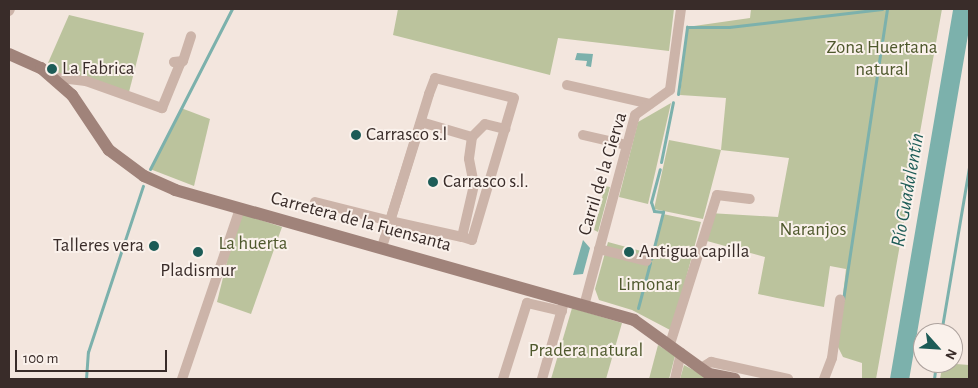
<!DOCTYPE html>
<meta charset="utf-8">
<style>
body{margin:0}
#map{position:relative;width:978px;height:388px;overflow:hidden;background:#f3e6de;font-family:"Alegreya Sans",sans-serif}
div>[style]{position:absolute}
[style*='--x']{left:calc(var(--x)*1px);top:calc(var(--y)*1px);width:calc(var(--w)*1px);rotate:calc(var(--a)*1deg)}
.green>*{inset:0;background:#bbc39d}
.water>*{inset:0;background:#7cb1ac}
.stream>*{height:3px;margin:-1.5px;padding:0 1.5px;transform-origin:1.5px;border-radius:1.5px;background:#7cb1ac}
.river>*{height:19px;margin:-9.5px;padding:0 9.5px;transform-origin:9.5px;border-radius:9.5px;background:#7cb1ac}
.street>*{height:10px;margin:-5px;padding:0 5px;transform-origin:5px;border-radius:5px;background:#ccb4a9}
.secondary>*{height:12px;margin:-6px;padding:0 6px;transform-origin:6px;border-radius:6px;background:#a0837a}
.dots>*{width:14px;height:14px;translate:-50% -50%;box-sizing:border-box;border:2px solid #faf1eb;border-radius:50%}
span{translate:-50% -50%;white-space:nowrap;text-align:center;line-height:1.15;-webkit-text-stroke:4px #faf1eb;paint-order:stroke}
.park-label{font-size:19px;color:#4e582c}
.poi-label{font-size:19px;color:#392c29}
.left{translate:0 -50%;text-align:left}
.right{translate:-100% -50%;text-align:right}
.street-label{font-size:19px;color:#392c29}
.water-label{font-size:20px;color:#1d5c57;font-style:italic}
.frame{position:absolute;inset:0;border:10px solid #392c29;pointer-events:none}
.north{position:absolute;left:913px;top:323px;width:50px;height:50px;box-sizing:border-box;background:#faf1eb;border:1px solid #ada29d;border-radius:50%;rotate:116deg;font-size:14px;font-weight:700;line-height:20px;text-align:center;color:#392c29}
.north::after{content:'';display:block;margin:auto;width:18px;height:22px;background:#1d5c57;clip-path:polygon(50% 0,100% 100%,50% 72%,0 100%)}
.scale{position:absolute;left:15px;top:350px;width:152px;height:22px;box-sizing:border-box;border:2px solid #392c29;border-top:0;padding-left:6px;font-size:15px;line-height:18px;white-space:nowrap;color:#392c29;-webkit-text-stroke:4px #faf1eb;paint-order:stroke}
</style>
<div id="map">
<div class="green">
<i style="clip-path:polygon(398px 9px,674px 9px,669px 51px,558px 38px,550px 75px,393px 35px)"></i>
<i style="clip-path:polygon(751px 9px,942px 9px,876px 379px,862px 379px,862px 363px,843px 357px,837px 345px,846px 269px,830px 266px,824px 307px,777px 298px,758px 294px,765px 257px,707px 241px,709px 213px,778px 217px,789px 158px,721px 150px,703px 219px,654px 209px,669px 140px,721px 150px,726px 98px,680px 95px,687px 27px,750px 18px)"></i>
<i style="clip-path:polygon(69px 15px,144px 33px,129px 92px,60px 74px,48px 63px)"></i>
<i style="clip-path:polygon(671px 103px,648px 204px,619px 197px,638px 122px)"></i>
<i style="clip-path:polygon(181px 108px,210px 119px,194px 186px,150px 169px)"></i>
<i style="clip-path:polygon(605px 186px,610px 187px,598px 232px,594px 230px)"></i>
<i style="clip-path:polygon(239px 213px,282px 227px,251px 314px,217px 302px)"></i>
<i style="clip-path:polygon(663px 214px,701px 222px,672px 331px,632px 310px,599px 300px,595px 289px,608px 242px,652px 254px)"></i>
<i style="clip-path:polygon(572px 308px,622px 323px,606px 379px,551px 379px)"></i>
<i style="clip-path:polygon(658px 345px,675px 356px,669px 379px,649px 379px)"></i>
<i style="clip-path:polygon(943px 363px,969px 365px,969px 379px,940px 379px)"></i>
<i style="clip-path:polygon(684px 365px,710px 379px,680px 379px)"></i>
</div>
<div class="water">
<i style="clip-path:polygon(577px 53px,593px 54px,591px 67px,586px 66px,587px 61px,575px 60px)"></i>
<i style="clip-path:polygon(583px 240px,590px 248px,583px 274px,573px 275px)"></i>
</div>
<div class="stream">
<i style="--x:678;--y:94;--w:68;--a:-82.3"></i>
<i style="--x:687;--y:27;--w:42;--a:0"></i>
<i style="--x:729;--y:27;--w:154;--a:-6.7"></i>
<i style="--x:661;--y:162;--w:61;--a:-78.7"></i>
<i style="--x:150;--y:169;--w:180;--a:-62.9"></i>
<i style="--x:651;--y:259;--w:49;--a:-75.7"></i>
<i style="--x:663;--y:212;--w:9;--a:-174"></i>
<i style="--x:654;--y:211;--w:9;--a:-108"></i>
<i style="--x:651;--y:202;--w:34;--a:-75"></i>
<i style="--x:843;--y:300;--w:294;--a:-81.4"></i>
<i style="--x:638;--y:308;--w:47;--a:-75.1"></i>
<i style="--x:941;--y:333;--w:168;--a:-80.4"></i>
<i style="--x:86;--y:379;--w:27;--a:-86"></i>
<i style="--x:88;--y:352;--w:175;--a:-71.7"></i>
<i style="--x:934;--y:379;--w:16;--a:-83"></i>
</div>
<div class="river">
<i style="--x:899;--y:379;--w:375;--a:-80.3"></i>
</div>
<div class="street">
<i style="--x:9;--y:11;--w:2;--a:-63"></i>
<i style="--x:52;--y:77;--w:34;--a:7"></i>
<i style="--x:86;--y:81;--w:81;--a:19.6"></i>
<i style="--x:162;--y:108;--w:48;--a:-67.8"></i>
<i style="--x:180;--y:64;--w:6;--a:-162"></i>
<i style="--x:174;--y:62;--w:9;--a:-6"></i>
<i style="--x:183;--y:61;--w:26;--a:-72"></i>
<i style="--x:567;--y:85;--w:85;--a:12.9"></i>
<i style="--x:583;--y:135;--w:44;--a:13.1"></i>
<i style="--x:472;--y:137;--w:18;--a:-45"></i>
<i style="--x:485;--y:124;--w:21;--a:14"></i>
<i style="--x:315;--y:202;--w:77;--a:14.2"></i>
<i style="--x:390;--y:221;--w:104;--a:-72.6"></i>
<i style="--x:421;--y:122;--w:53;--a:16.4"></i>
<i style="--x:472;--y:137;--w:22;--a:98"></i>
<i style="--x:469;--y:159;--w:26;--a:79"></i>
<i style="--x:474;--y:185;--w:53;--a:103"></i>
<i style="--x:462;--y:237;--w:74;--a:-167.5"></i>
<i style="--x:390;--y:221;--w:133;--a:-72.9"></i>
<i style="--x:429;--y:94;--w:17;--a:-69"></i>
<i style="--x:435;--y:78;--w:81;--a:14.2"></i>
<i style="--x:514;--y:98;--w:148;--a:106.5"></i>
<i style="--x:472;--y:240;--w:10;--a:-163"></i>
<i style="--x:382;--y:247;--w:27;--a:-73"></i>
<i style="--x:599;--y:249;--w:49;--a:14"></i>
<i style="--x:584;--y:306;--w:198;--a:-75"></i>
<i style="--x:635;--y:115;--w:43;--a:-35.5"></i>
<i style="--x:670;--y:90;--w:82;--a:-82.3"></i>
<i style="--x:670;--y:344;--w:156;--a:-72.5"></i>
<i style="--x:717;--y:195;--w:33;--a:7"></i>
<i style="--x:701;--y:368;--w:12;--a:-31"></i>
<i style="--x:711;--y:362;--w:79;--a:12.4"></i>
<i style="--x:182;--y:379;--w:180;--a:-71.2"></i>
<i style="--x:503;--y:379;--w:80;--a:-72.5"></i>
<i style="--x:527;--y:303;--w:36;--a:13"></i>
<i style="--x:542;--y:379;--w:76;--a:-74"></i>
<i style="--x:675;--y:379;--w:27;--a:-77"></i>
<i style="--x:824;--y:379;--w:22;--a:-69"></i>
<i style="--x:832;--y:358;--w:59;--a:-82.1"></i>
</div>
<div class="secondary">
<i style="--x:9;--y:54;--w:35;--a:24"></i>
<i style="--x:41;--y:68;--w:41;--a:41.1"></i>
<i style="--x:72;--y:95;--w:66;--a:56.1"></i>
<i style="--x:109;--y:150;--w:44;--a:36.6"></i>
<i style="--x:144;--y:176;--w:34;--a:24"></i>
<i style="--x:175;--y:190;--w:477;--a:15.8"></i>
<i style="--x:634;--y:320;--w:92;--a:35.8"></i>
<i style="--x:709;--y:374;--w:26;--a:11"></i>
</div>
<div class="dots">
<i style="left:52px;top:69px;background:#1d5c57"></i>
<i style="left:356px;top:135px;background:#1d5c57"></i>
<i style="left:433px;top:182px;background:#1d5c57"></i>
<i style="left:154px;top:246px;background:#1d5c57"></i>
<i style="left:198px;top:252px;background:#1d5c57"></i>
<i style="left:629px;top:252px;background:#1d5c57"></i>
</div>
<div class="park-label">
<span style="left:882px;top:59px">Zona Huertana<br>natural</span>
<span style="left:813px;top:230px">Naranjos</span>
<span style="left:253px;top:244px">La huerta</span>
<span style="left:649px;top:285px">Limonar</span>
<span style="left:586px;top:351px">Pradera natural</span>
</div>
<div class="poi-label">
<span class="left" style="left:62px;top:69px">La Fabrica</span>
<span class="left" style="left:366px;top:135px">Carrasco s.l</span>
<span class="left" style="left:443px;top:182px">Carrasco s.l.</span>
<span class="right" style="left:144px;top:246px">Talleres vera</span>
<span class="left" style="left:639px;top:252px">Antigua capilla</span>
<span style="left:198px;top:271px">Pladismur</span>
</div>
<div class="street-label">
<span style="left:603px;top:174px;rotate:-73deg">Carril de la Cierva</span>
<span style="left:361px;top:222px;rotate:15deg">Carretera de la Fuensanta</span>
</div>
<div class="water-label">
<span style="left:908px;top:190px;rotate:-80deg">Río Guadalentín</span>
</div>
<div class="frame"></div>
<div class="north">N</div>
<div class="scale">100 m</div>
</div>
